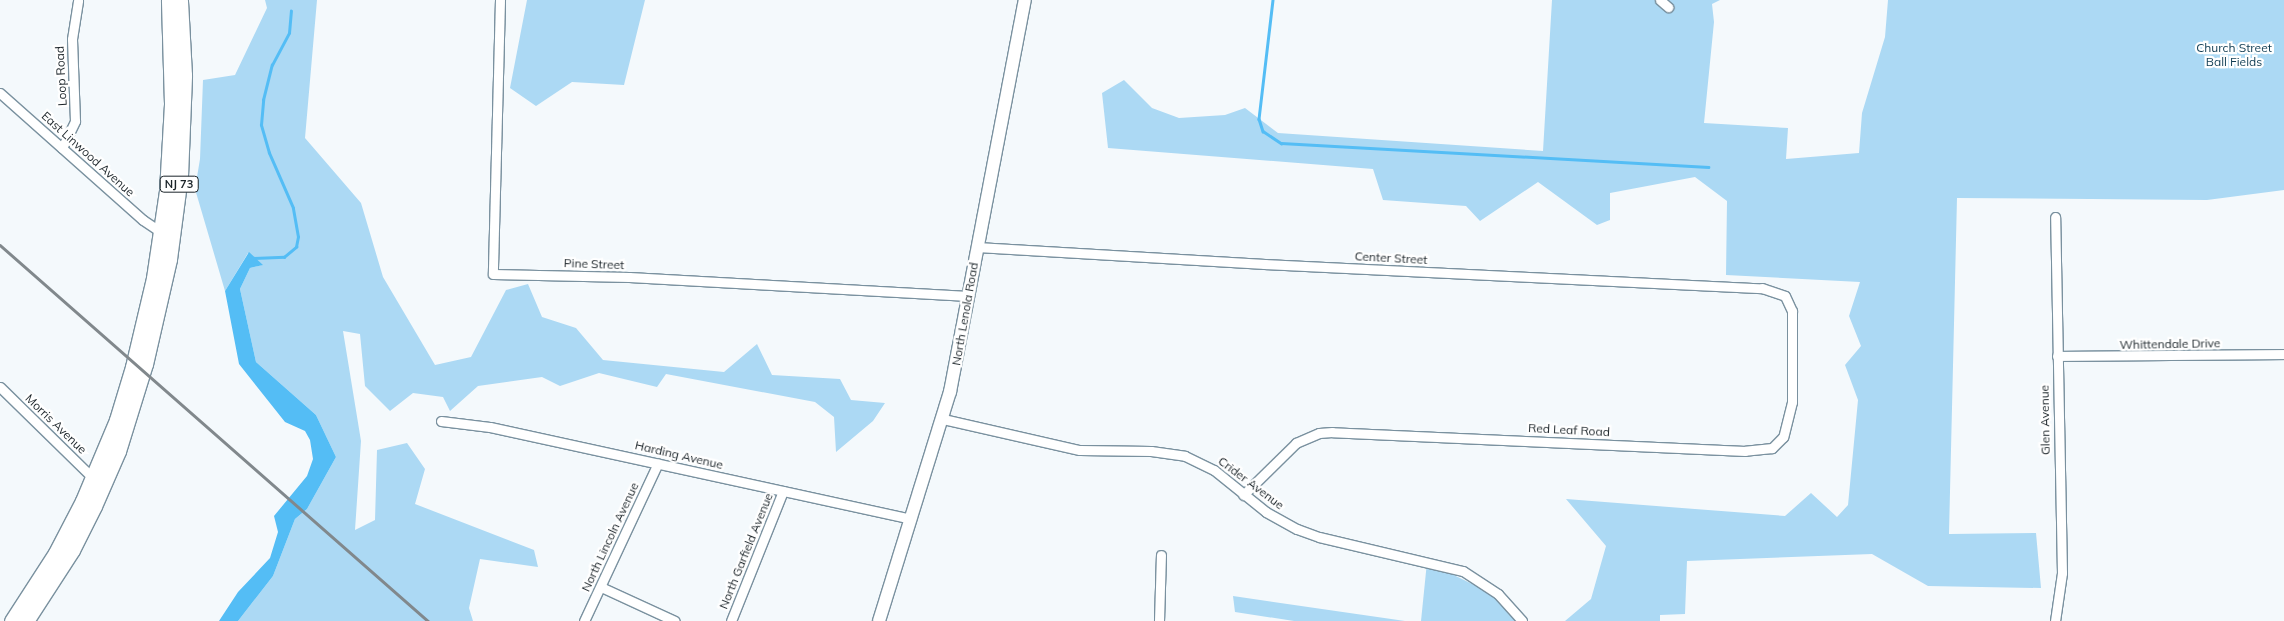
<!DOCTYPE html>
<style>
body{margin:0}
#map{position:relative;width:2284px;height:621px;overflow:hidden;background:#f4f9fc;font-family:Mulish,sans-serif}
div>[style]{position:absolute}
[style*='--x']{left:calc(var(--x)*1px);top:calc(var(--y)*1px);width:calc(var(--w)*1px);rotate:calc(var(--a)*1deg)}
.green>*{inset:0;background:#acd9f4}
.water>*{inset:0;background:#54bdf5}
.stream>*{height:2.5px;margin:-1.25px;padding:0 1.25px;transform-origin:1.25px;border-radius:1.25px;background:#54bdf5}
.roads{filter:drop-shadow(1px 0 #7a919f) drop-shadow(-1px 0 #7a919f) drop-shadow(0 1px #7a919f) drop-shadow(0 -1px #7a919f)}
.minor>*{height:9px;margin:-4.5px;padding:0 4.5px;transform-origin:4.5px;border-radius:4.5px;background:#fff}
.secondary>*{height:12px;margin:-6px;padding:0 6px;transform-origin:6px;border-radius:6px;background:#fff}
.trunk>*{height:15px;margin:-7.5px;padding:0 7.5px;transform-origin:7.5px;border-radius:7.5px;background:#fff}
.rail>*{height:2.5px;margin:-1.25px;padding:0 1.25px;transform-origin:1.25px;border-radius:1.25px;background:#81888c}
span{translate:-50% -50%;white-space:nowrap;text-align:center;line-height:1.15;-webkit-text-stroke:4.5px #fff;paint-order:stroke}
.shield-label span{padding:1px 4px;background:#fff;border:1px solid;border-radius:4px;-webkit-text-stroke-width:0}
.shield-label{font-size:11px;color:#1a2328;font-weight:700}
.park-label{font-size:12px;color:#103d54}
.street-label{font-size:12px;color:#1a2328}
</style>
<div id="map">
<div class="green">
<i style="clip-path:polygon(265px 0,317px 0,305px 138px,361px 203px,383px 277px,435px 365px,471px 357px,506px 290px,528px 284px,542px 317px,576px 328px,603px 360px,724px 372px,757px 344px,772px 375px,840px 379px,851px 400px,885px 403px,873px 421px,836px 452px,834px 417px,815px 402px,666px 374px,657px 387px,599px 373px,560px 386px,542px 377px,478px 386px,450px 411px,443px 397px,413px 393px,390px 411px,365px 386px,360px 334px,343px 331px,361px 441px,355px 530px,375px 520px,377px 450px,407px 443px,425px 469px,415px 504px,534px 550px,538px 567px,480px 559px,469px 608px,473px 621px,238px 621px,273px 576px,295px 519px,307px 509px,336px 457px,316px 415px,256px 362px,240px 289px,250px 268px,262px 265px,248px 253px,225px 291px,195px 189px,200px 159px,203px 80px,235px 75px,267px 8px)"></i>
<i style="clip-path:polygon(527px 0,645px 0,624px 85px,572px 82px,536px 106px,510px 88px)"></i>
<i style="clip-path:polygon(1552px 0,1720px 0,1712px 4px,1714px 22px,1704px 123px,1788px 128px,1786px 159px,1859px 153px,1862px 113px,1885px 37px,1888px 0,2284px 0,2284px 190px,2207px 200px,1957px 198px,1949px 534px,2036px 533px,2041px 588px,1928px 586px,1872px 554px,1687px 561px,1685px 614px,1660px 615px,1660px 621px,1565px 621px,1591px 599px,1606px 546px,1566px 499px,1785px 516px,1811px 493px,1837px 517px,1848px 505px,1858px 400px,1845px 365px,1861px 346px,1849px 316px,1860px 282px,1726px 275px,1727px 201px,1695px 177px,1610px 193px,1610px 220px,1597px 225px,1538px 182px,1480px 221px,1466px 206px,1383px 200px,1373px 169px,1108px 148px,1102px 93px,1124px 80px,1152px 108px,1179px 118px,1225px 115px,1245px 108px,1278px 133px,1543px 151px)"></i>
<i style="clip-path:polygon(1427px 562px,1503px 599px,1518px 621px,1421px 621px)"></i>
<i style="clip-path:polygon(1233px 596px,1405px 621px,1294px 621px,1235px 612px)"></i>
</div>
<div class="water">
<i style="clip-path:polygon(249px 252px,263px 265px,250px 268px,240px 289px,256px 362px,316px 415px,336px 457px,307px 509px,295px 519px,273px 576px,238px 621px,219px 621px,238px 592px,270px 558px,278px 532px,274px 516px,307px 476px,313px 459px,310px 440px,305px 431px,285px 422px,239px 364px,225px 291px)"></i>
</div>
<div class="stream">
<i style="--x:1273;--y:0;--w:120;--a:96.7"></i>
<i style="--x:1259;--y:119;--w:13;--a:72"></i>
<i style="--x:1263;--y:131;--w:22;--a:34"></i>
<i style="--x:1281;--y:143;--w:428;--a:3.2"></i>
<i style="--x:252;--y:258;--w:32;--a:-2"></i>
<i style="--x:284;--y:257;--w:16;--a:-40"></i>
<i style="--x:296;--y:247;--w:10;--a:-79"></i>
<i style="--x:298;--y:237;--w:29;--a:-100"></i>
<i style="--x:293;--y:208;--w:60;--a:-113.6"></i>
<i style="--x:269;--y:153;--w:29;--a:-106"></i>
<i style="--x:261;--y:125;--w:25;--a:-85"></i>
<i style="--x:263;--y:100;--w:36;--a:-76"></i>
<i style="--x:272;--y:65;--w:36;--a:-62"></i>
<i style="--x:289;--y:33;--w:22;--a:-85"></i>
</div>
<div class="roads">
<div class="minor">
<i style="--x:500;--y:0;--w:274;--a:91.5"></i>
<i style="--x:493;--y:274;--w:136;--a:1.3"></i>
<i style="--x:629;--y:277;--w:340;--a:3.2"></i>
<i style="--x:1660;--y:0;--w:11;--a:41"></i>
<i style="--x:0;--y:93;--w:191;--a:41.6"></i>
<i style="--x:143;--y:220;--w:22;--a:34"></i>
<i style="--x:62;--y:148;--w:30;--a:-64"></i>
<i style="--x:75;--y:121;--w:82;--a:-92.1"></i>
<i style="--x:72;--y:39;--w:39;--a:-81"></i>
<i style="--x:977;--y:247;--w:288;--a:3.4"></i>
<i style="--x:1264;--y:264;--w:499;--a:2.8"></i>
<i style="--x:1762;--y:288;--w:24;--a:19"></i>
<i style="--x:1785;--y:296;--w:17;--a:65"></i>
<i style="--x:1792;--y:311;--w:91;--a:90"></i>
<i style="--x:1792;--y:402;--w:36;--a:104"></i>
<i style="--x:1783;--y:437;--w:16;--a:135"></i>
<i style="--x:1772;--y:448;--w:27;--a:174"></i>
<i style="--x:1745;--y:451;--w:413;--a:-177.4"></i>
<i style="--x:1332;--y:432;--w:13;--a:176"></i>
<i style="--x:1319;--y:433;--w:25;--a:157"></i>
<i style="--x:1296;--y:443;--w:74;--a:135.5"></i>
<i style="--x:2057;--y:356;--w:227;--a:-0.5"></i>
<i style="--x:0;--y:387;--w:132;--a:44.4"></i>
<i style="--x:943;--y:419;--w:140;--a:12.8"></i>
<i style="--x:1080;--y:450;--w:71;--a:0.8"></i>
<i style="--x:1151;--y:451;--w:34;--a:8"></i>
<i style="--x:1185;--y:456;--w:32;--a:26"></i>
<i style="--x:1214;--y:470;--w:67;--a:38.9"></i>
<i style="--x:1266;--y:512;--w:35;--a:29"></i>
<i style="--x:1297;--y:529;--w:23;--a:20"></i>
<i style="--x:1319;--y:537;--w:148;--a:13.3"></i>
<i style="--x:1463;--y:571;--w:42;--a:33.3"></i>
<i style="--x:1498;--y:594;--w:36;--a:48"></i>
<i style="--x:441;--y:421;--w:49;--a:7"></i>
<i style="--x:490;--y:427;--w:431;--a:12.3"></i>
<i style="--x:601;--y:587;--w:81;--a:24.7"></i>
<i style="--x:584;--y:621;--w:174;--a:-64.9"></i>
<i style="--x:731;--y:621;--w:140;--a:-68.2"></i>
<i style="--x:1159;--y:621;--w:66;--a:-88.3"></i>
<i style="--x:2055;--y:621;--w:49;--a:-81.7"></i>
<i style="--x:2062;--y:573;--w:356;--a:-91.1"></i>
</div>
<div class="secondary">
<i style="--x:879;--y:621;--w:240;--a:-72.8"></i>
<i style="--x:950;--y:392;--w:399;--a:-79.2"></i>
</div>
<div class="trunk">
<i style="--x:12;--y:621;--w:81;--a:-57.1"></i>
<i style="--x:56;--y:553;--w:59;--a:-62.6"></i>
<i style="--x:83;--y:501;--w:88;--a:-67.2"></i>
<i style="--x:117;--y:420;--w:55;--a:-73.2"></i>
<i style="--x:133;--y:367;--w:91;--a:-76.7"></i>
<i style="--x:154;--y:278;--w:88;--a:-81.5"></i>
<i style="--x:167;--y:191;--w:88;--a:-86.7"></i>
<i style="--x:172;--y:103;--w:103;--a:-91.7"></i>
<i style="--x:26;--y:621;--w:85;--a:-57.1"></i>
<i style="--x:72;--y:550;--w:49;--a:-63.4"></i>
<i style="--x:94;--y:506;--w:60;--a:-66.4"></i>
<i style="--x:118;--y:451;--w:91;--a:-72.8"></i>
<i style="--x:145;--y:364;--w:108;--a:-77.1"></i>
<i style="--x:169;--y:259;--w:84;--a:-82.5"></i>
<i style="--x:180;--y:176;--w:101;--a:-87.7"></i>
<i style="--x:184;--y:75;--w:75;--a:-93.1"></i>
</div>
</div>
<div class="rail">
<i style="--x:0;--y:245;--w:570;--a:41.3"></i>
</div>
<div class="shield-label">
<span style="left:179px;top:184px">NJ 73</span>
</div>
<div class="park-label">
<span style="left:2234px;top:55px">Church Street<br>Ball Fields</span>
</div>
<div class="street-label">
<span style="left:61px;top:76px;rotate:-93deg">Loop Road</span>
<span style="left:88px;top:154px;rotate:42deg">East Linwood Avenue</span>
<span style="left:1391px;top:258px;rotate:3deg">Center Street</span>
<span style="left:594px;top:264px;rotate:2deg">Pine Street</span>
<span style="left:965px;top:314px;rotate:-80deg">North Lenola Road</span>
<span style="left:2170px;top:344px;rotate:-1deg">Whittendale Drive</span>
<span style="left:2045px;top:420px;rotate:-91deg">Glen Avenue</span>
<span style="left:56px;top:424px;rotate:44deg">Morris Avenue</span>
<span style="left:1569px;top:430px;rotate:3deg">Red Leaf Road</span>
<span style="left:679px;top:455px;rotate:13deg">Harding Avenue</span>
<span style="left:1251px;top:483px;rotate:37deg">Crider Avenue</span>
<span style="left:610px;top:537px;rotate:-65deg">North Lincoln Avenue</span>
<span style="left:746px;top:551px;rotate:-68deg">North Garfield Avenue</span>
</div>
</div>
